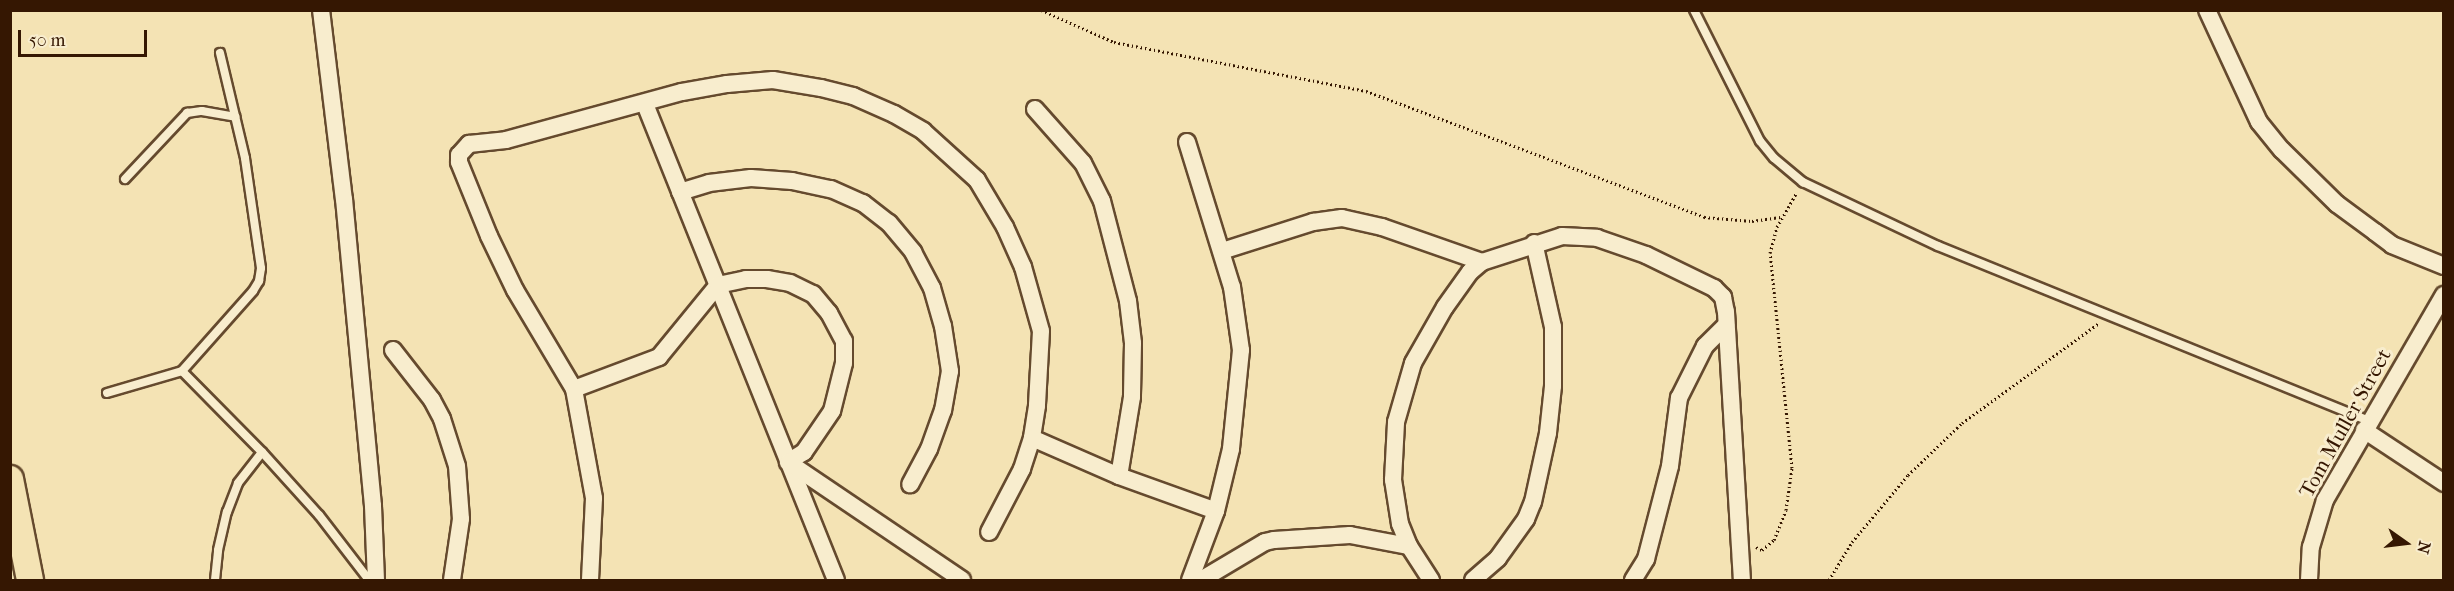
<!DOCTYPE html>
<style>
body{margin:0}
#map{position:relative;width:2454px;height:591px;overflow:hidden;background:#f4e3b4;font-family:"IM FELL French Canon",serif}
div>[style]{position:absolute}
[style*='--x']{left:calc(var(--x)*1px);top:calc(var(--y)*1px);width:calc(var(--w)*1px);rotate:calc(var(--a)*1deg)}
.path>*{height:3px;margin-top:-1.5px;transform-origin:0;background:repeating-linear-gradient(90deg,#351702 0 1.5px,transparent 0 4.5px)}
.roads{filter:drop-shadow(2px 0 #654a2e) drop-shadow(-2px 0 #654a2e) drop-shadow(0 2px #654a2e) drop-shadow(0 -2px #654a2e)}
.service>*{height:8px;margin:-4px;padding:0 4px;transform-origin:4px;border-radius:4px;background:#f8edce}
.minor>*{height:16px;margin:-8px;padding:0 8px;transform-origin:8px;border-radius:8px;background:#f8edce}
.primary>*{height:26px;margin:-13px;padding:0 13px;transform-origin:13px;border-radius:13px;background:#f4e3b4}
span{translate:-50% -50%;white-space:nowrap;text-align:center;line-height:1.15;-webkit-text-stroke:6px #f8edce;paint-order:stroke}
.street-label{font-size:21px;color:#351702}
.frame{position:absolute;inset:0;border:12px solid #351702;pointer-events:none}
.north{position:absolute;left:2376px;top:513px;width:60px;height:60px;-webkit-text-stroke:4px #f8edce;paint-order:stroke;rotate:104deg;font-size:16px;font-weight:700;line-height:24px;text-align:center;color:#351702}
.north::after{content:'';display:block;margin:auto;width:21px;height:27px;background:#351702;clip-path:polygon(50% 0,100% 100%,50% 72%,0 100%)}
.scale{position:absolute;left:18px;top:30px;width:129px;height:27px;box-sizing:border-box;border:3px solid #351702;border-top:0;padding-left:8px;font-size:18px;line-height:21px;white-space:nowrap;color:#351702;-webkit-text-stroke:4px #f8edce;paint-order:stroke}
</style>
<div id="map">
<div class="path">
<i style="--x:1041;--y:10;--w:80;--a:23.7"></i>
<i style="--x:1114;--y:42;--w:257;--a:11"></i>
<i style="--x:1366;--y:91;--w:361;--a:20.4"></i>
<i style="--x:1704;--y:217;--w:48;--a:4.8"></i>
<i style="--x:1752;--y:221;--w:29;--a:-8"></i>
<i style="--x:1756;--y:547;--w:7;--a:27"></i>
<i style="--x:1762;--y:550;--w:16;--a:-40"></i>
<i style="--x:1774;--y:540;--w:32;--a:-68"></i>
<i style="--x:1786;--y:510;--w:42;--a:-81.9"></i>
<i style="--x:1792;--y:468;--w:216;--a:-95.8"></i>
<i style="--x:1770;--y:253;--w:27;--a:-75"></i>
<i style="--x:1777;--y:227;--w:40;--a:-60.3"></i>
<i style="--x:1829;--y:580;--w:44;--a:-58.8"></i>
<i style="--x:1852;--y:542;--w:87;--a:-50.1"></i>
<i style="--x:1908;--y:475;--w:75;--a:-43.9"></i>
<i style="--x:1962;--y:423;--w:170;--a:-36.1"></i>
</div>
<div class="roads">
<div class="service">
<i style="--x:1694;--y:10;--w:147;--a:63.3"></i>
<i style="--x:1760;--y:141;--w:22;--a:51"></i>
<i style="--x:1774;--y:158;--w:38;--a:40"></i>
<i style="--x:1803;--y:182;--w:149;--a:25.4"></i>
<i style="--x:1938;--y:246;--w:466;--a:22.1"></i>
<i style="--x:125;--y:179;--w:91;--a:-46.8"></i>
<i style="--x:187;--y:113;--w:15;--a:-8"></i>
<i style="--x:202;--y:111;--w:34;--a:10"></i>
<i style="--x:182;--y:371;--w:114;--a:45.4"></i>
<i style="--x:262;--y:452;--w:85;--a:47.9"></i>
<i style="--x:319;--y:515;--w:82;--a:52.4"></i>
<i style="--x:107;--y:393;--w:78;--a:-16.3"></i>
<i style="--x:182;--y:371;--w:107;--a:-48.4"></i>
<i style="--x:253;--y:291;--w:12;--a:-59"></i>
<i style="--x:259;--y:281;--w:13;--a:-81"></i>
<i style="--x:261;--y:268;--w:111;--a:-98.3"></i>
<i style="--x:245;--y:158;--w:108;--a:-103.4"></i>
<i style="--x:215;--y:580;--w:30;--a:-84"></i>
<i style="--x:218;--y:550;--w:39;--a:-77"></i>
<i style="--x:227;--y:512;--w:31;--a:-69"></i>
<i style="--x:238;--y:483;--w:39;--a:-52"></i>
</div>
<div class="minor">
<i style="--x:321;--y:10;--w:190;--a:83.1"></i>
<i style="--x:344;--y:199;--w:308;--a:84.6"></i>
<i style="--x:373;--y:506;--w:74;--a:87.7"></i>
<i style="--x:2207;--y:10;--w:123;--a:65.1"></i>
<i style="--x:2259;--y:122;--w:36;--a:51"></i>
<i style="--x:2282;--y:150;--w:77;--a:44.5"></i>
<i style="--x:2337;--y:204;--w:47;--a:36.4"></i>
<i style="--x:2375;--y:232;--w:21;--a:37"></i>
<i style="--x:2392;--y:245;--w:56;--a:22"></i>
<i style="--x:645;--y:104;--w:513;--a:68.14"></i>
<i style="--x:1035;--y:109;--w:72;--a:48.4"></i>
<i style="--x:1083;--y:163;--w:42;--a:63.4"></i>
<i style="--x:1102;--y:201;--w:103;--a:75.4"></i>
<i style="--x:1128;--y:301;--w:42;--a:83.2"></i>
<i style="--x:1133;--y:343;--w:54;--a:91.1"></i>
<i style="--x:1132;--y:397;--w:80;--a:99.3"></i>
<i style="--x:1187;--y:142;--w:152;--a:72.8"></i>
<i style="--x:1232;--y:287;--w:64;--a:81.9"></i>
<i style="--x:1241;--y:350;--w:100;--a:95.8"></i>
<i style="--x:1231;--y:449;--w:64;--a:103.6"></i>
<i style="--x:1216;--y:511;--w:74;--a:110.6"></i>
<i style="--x:680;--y:192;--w:30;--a:-17"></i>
<i style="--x:709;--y:183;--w:42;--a:-6.8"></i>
<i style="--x:751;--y:178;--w:41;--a:4.2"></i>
<i style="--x:792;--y:181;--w:40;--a:12"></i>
<i style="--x:831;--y:189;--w:35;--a:24"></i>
<i style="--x:863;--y:203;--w:33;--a:38"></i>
<i style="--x:889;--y:223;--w:38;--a:50"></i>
<i style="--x:913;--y:252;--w:41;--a:62.2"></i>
<i style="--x:932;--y:288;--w:40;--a:74"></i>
<i style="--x:943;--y:326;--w:46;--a:81.2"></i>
<i style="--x:950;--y:371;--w:40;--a:100"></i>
<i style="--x:943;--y:410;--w:41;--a:109.7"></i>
<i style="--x:929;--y:449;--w:40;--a:118"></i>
<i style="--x:1222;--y:251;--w:96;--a:-17.7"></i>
<i style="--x:1313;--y:222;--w:29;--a:-8"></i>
<i style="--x:1342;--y:218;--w:41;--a:12.7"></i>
<i style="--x:1382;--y:227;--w:106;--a:19.3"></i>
<i style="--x:393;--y:350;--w:63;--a:52"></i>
<i style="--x:432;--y:400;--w:21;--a:62"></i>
<i style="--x:442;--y:419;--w:49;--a:72.3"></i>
<i style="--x:457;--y:466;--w:53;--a:85.7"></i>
<i style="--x:461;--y:519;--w:62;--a:98.4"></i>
<i style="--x:574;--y:389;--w:91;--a:-20.6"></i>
<i style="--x:659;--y:357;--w:93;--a:-50.7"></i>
<i style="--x:718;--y:285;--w:29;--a:-12"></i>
<i style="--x:746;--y:279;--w:21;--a:0"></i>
<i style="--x:767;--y:279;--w:23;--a:10"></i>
<i style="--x:790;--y:283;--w:25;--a:26"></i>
<i style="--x:813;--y:294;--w:25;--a:50"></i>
<i style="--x:829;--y:313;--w:32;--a:62"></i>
<i style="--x:844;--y:341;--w:22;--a:90"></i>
<i style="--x:844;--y:363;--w:49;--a:104"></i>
<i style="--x:832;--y:411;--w:50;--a:124.3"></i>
<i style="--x:804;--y:452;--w:19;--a:148"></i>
<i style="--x:788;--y:462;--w:210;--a:34.1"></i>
<i style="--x:2364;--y:430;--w:96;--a:33.5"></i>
<i style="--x:1032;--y:438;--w:95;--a:23.6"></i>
<i style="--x:1119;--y:476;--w:103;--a:19.8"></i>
<i style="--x:590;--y:580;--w:82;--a:-87.2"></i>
<i style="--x:594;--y:498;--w:111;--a:-100.4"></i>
<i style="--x:574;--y:389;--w:115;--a:-120.8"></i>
<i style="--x:515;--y:290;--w:60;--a:-115.7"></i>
<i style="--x:489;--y:236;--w:80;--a:-112.1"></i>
<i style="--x:459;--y:162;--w:7;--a:-90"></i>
<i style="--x:459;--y:155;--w:15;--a:-48"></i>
<i style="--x:469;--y:144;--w:37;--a:-6"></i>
<i style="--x:506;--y:140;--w:182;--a:-15.3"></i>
<i style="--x:682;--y:92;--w:46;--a:-10.1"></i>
<i style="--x:727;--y:84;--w:46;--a:-5"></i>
<i style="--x:773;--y:80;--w:49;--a:9.5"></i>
<i style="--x:821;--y:88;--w:33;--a:14"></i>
<i style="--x:853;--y:96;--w:45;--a:23.7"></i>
<i style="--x:894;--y:114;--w:34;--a:30"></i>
<i style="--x:923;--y:131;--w:73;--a:42.2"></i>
<i style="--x:977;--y:180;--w:55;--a:59.2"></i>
<i style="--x:1005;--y:227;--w:44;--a:65.8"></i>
<i style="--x:1023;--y:267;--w:66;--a:74.3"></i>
<i style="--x:1041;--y:331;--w:75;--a:93.1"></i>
<i style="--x:1037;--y:406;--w:32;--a:99"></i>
<i style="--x:1032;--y:438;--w:33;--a:108"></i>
<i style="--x:1022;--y:469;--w:71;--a:117.6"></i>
<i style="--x:1201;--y:580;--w:74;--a:-30.7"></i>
<i style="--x:1265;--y:542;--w:9;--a:-13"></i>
<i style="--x:1274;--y:540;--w:76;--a:-3.8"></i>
<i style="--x:1350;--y:535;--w:60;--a:10.6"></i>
<i style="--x:1431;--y:580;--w:40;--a:-122.9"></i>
<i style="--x:1409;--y:546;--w:24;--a:-112"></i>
<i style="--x:1400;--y:524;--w:45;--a:-99"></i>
<i style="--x:1393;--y:480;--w:58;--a:-87"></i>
<i style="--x:1396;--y:422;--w:61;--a:-73.9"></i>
<i style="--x:1413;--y:363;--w:64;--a:-60.3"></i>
<i style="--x:1445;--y:307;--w:43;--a:-54.5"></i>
<i style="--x:1470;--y:272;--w:16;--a:-40"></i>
<i style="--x:1482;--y:262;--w:84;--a:-18"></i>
<i style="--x:1562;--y:236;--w:35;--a:3"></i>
<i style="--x:1597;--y:238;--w:52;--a:19.1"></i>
<i style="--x:1646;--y:255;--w:76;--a:25.9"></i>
<i style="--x:1714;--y:288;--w:13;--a:45"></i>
<i style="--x:1723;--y:297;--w:15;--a:79"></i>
<i style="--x:1726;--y:312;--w:268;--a:86.6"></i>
<i style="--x:1473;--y:580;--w:33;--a:-41"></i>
<i style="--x:1498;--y:558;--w:48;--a:-54.3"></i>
<i style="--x:1526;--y:519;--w:18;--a:-68"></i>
<i style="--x:1533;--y:502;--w:71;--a:-77.7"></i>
<i style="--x:1548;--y:433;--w:47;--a:-83.9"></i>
<i style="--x:1553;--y:386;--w:59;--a:-90"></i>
<i style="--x:1553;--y:327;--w:86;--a:-102.7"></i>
<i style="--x:1633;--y:580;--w:25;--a:-58"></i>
<i style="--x:1646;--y:559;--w:96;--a:-75.5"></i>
<i style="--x:1670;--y:466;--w:69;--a:-82.5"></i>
<i style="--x:1679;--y:398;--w:58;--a:-63.4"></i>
<i style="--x:1705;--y:346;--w:30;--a:-45"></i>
<i style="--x:2309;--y:580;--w:33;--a:-87"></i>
<i style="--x:2311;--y:547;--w:49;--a:-73.4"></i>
<i style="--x:2325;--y:500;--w:237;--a:-59.9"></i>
</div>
<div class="primary">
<i style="--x:10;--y:479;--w:103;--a:78.8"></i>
</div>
</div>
<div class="street-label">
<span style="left:2345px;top:423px;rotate:-61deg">Tom Muller Street</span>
</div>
<div class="frame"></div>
<div class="north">N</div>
<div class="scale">50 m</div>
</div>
